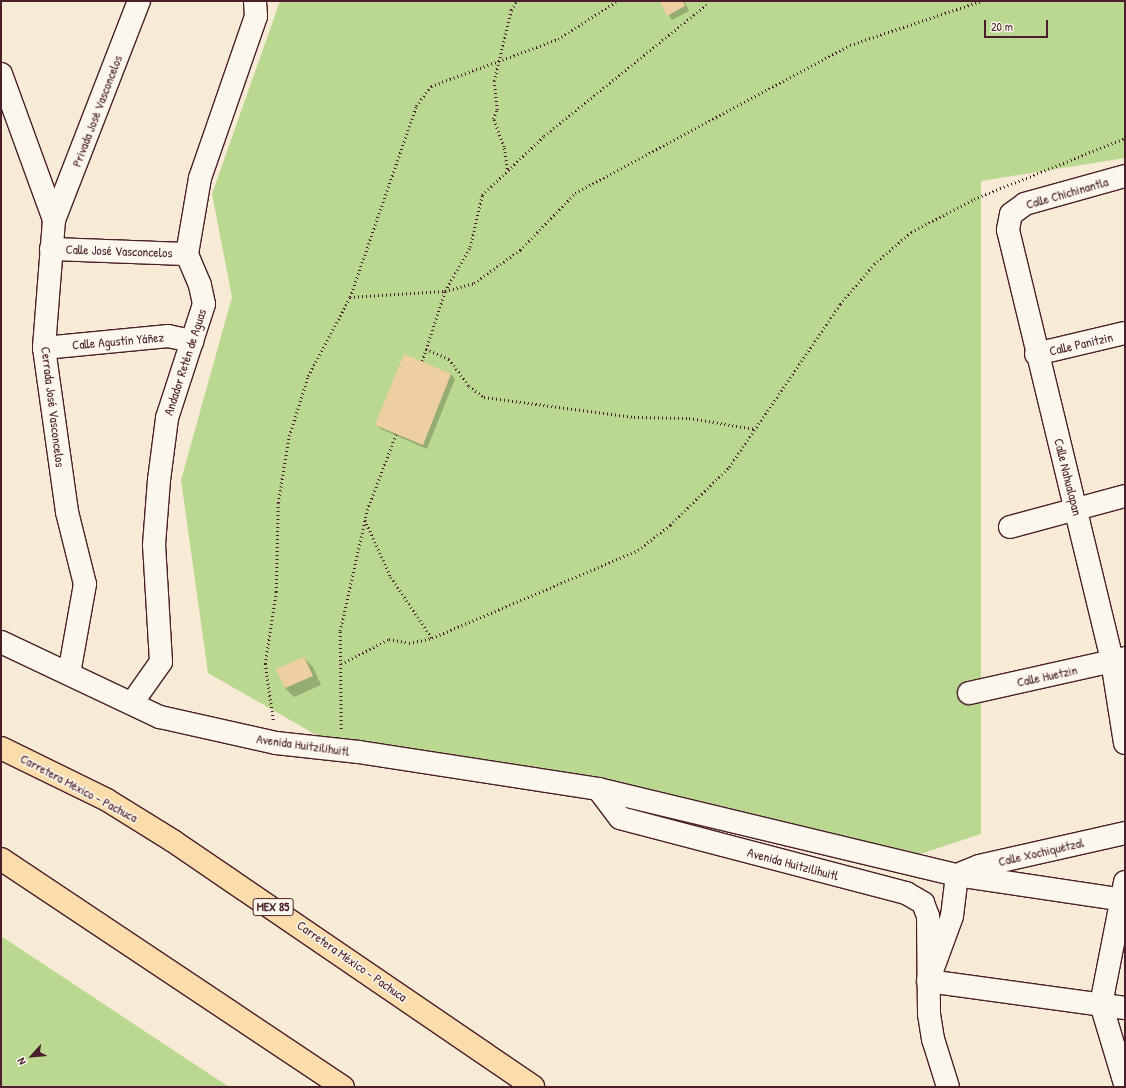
<!DOCTYPE html>
<meta charset="utf-8">
<style>
body{margin:0}
#map{position:relative;width:1126px;height:1088px;overflow:hidden;background:#f7ebd6;font-family:"Patrick Hand",sans-serif}
div>[style]{position:absolute}
[style*='--x']{left:calc(var(--x)*1px);top:calc(var(--y)*1px);width:calc(var(--w)*1px);rotate:calc(var(--a)*1deg)}
.green>*{inset:0;background:#bbd890}
.shadow>*{inset:0;background:#0003}
.building>*{inset:0;background:#eecfa1}
.path>*{height:2.5px;margin-top:-1.25px;transform-origin:0;background:repeating-linear-gradient(90deg,#4a1f2b 0 1px,transparent 0 4px)}
.roads{filter:drop-shadow(1px 0 #4a1f2b) drop-shadow(-1px 0 #4a1f2b) drop-shadow(0 1px #4a1f2b) drop-shadow(0 -1px #4a1f2b)}
.minor>*{height:22px;margin:-11px;padding:0 11px;transform-origin:11px;border-radius:11px;background:#fbf7ec}
.highway>*{height:22px;margin:-11px;padding:0 11px;transform-origin:11px;border-radius:11px;background:#fbddab}
span{translate:-50% -50%;white-space:nowrap;text-align:center;line-height:1.15;-webkit-text-stroke:3px #fbf7ec;paint-order:stroke}
.shield-label span{padding:1px 3px;background:#fbf7ec;border:1px solid;border-radius:3px;-webkit-text-stroke-width:0}
.shield-label{font-size:12px;color:#4a1f2b;font-weight:700}
.street-label{font-size:13px;color:#4a1f2b}
.frame{position:absolute;inset:0;border:2px solid #4a1f2b;pointer-events:none}
.north{position:absolute;left:12px;top:1036px;width:40px;height:40px;-webkit-text-stroke:3px #fbf7ec;paint-order:stroke;rotate:243deg;font-size:11px;font-weight:700;line-height:16px;text-align:center;color:#4a1f2b}
.north::after{content:'';display:block;margin:auto;width:14px;height:18px;background:#4a1f2b;clip-path:polygon(50% 0,100% 100%,50% 72%,0 100%)}
.scale{position:absolute;left:984px;top:20px;width:64px;height:18px;box-sizing:border-box;border:2px solid #4a1f2b;border-top:0;padding-left:5px;font-size:12px;line-height:14px;white-space:nowrap;color:#4a1f2b;-webkit-text-stroke:3px #fbf7ec;paint-order:stroke}
</style>
<div id="map">
<div class="green">
<i style="clip-path:polygon(280px 1px,1125px 1px,1125px 158px,981px 181px,981px 834px,917px 855px,325px 740px,208px 673px,181px 480px,232px 297px,212px 194px)"></i>
<i style="clip-path:polygon(1px 936px,229px 1087px,1px 1087px)"></i>
</div>
<div class="shadow">
<i style="clip-path:polygon(664px 1px,684px 1px,689px 11px,672px 20px,661px 3px)"></i>
<i style="clip-path:polygon(451px 374px,455px 379px,427px 449px,381px 429px,376px 425px)"></i>
<i style="clip-path:polygon(304px 658px,313px 667px,321px 685px,294px 697px,285px 688px,278px 670px)"></i>
</div>
<div class="building">
<i style="clip-path:polygon(662px 1px,683px 1px,685px 6px,667px 16px,660px 2px)"></i>
<i style="clip-path:polygon(404px 354px,451px 374px,423px 445px,375px 425px)"></i>
<i style="clip-path:polygon(304px 657px,313px 676px,285px 688px,276px 669px)"></i>
</div>
<div class="path">
<i style="--x:507;--y:169;--w:22;--a:-98"></i>
<i style="--x:504;--y:147;--w:30;--a:-111"></i>
<i style="--x:493;--y:119;--w:10;--a:-66"></i>
<i style="--x:497;--y:110;--w:29;--a:-96"></i>
<i style="--x:494;--y:81;--w:73;--a:-76.5"></i>
<i style="--x:511;--y:10;--w:11;--a:-56"></i>
<i style="--x:350;--y:297;--w:95;--a:-3.6"></i>
<i style="--x:445;--y:291;--w:30;--a:-15"></i>
<i style="--x:474;--y:283;--w:57;--a:-35.7"></i>
<i style="--x:520;--y:250;--w:79;--a:-46"></i>
<i style="--x:575;--y:193;--w:312;--a:-28.3"></i>
<i style="--x:850;--y:45;--w:138;--a:-18.6"></i>
<i style="--x:426;--y:349;--w:25;--a:23"></i>
<i style="--x:449;--y:359;--w:34;--a:53"></i>
<i style="--x:469;--y:386;--w:19;--a:36"></i>
<i style="--x:484;--y:397;--w:151;--a:7.6"></i>
<i style="--x:634;--y:417;--w:55;--a:1"></i>
<i style="--x:689;--y:418;--w:67;--a:9.5"></i>
<i style="--x:422;--y:361;--w:74;--a:-71.8"></i>
<i style="--x:445;--y:291;--w:51;--a:-60.4"></i>
<i style="--x:470;--y:247;--w:53;--a:-77"></i>
<i style="--x:482;--y:195;--w:86;--a:-43.6"></i>
<i style="--x:544;--y:136;--w:211;--a:-39"></i>
<i style="--x:365;--y:520;--w:63;--a:65.5"></i>
<i style="--x:391;--y:577;--w:73;--a:56.1"></i>
<i style="--x:341;--y:664;--w:54;--a:-27.5"></i>
<i style="--x:389;--y:639;--w:20;--a:11"></i>
<i style="--x:409;--y:643;--w:24;--a:-12"></i>
<i style="--x:432;--y:638;--w:224;--a:-23.1"></i>
<i style="--x:638;--y:550;--w:41;--a:-38"></i>
<i style="--x:670;--y:525;--w:83;--a:-44.5"></i>
<i style="--x:729;--y:467;--w:197;--a:-55.7"></i>
<i style="--x:840;--y:304;--w:52;--a:-49.6"></i>
<i style="--x:874;--y:264;--w:49;--a:-40.9"></i>
<i style="--x:911;--y:232;--w:71;--a:-27.6"></i>
<i style="--x:974;--y:199;--w:163;--a:-22"></i>
<i style="--x:273;--y:720;--w:57;--a:-98.1"></i>
<i style="--x:265;--y:664;--w:73;--a:-81.3"></i>
<i style="--x:276;--y:592;--w:89;--a:-88.7"></i>
<i style="--x:278;--y:503;--w:68;--a:-80.7"></i>
<i style="--x:289;--y:436;--w:63;--a:-72.4"></i>
<i style="--x:308;--y:376;--w:89;--a:-62"></i>
<i style="--x:350;--y:297;--w:202;--a:-70.9"></i>
<i style="--x:416;--y:106;--w:25;--a:-53"></i>
<i style="--x:431;--y:86;--w:135;--a:-20.3"></i>
<i style="--x:558;--y:39;--w:70;--a:-32.8"></i>
<i style="--x:341;--y:729;--w:98;--a:-90.6"></i>
<i style="--x:340;--y:631;--w:124;--a:-77.4"></i>
<i style="--x:367;--y:510;--w:81;--a:-69.1"></i>
</div>
<div class="roads">
<div class="minor">
<i style="--x:1;--y:74;--w:155;--a:70"></i>
<i style="--x:54;--y:220;--w:128;--a:94.5"></i>
<i style="--x:44;--y:348;--w:166;--a:82"></i>
<i style="--x:67;--y:512;--w:74;--a:76"></i>
<i style="--x:85;--y:584;--w:91;--a:100.1"></i>
<i style="--x:1125;--y:176;--w:104;--a:164.4"></i>
<i style="--x:1025;--y:204;--w:17;--a:144"></i>
<i style="--x:1011;--y:214;--w:16;--a:101"></i>
<i style="--x:1008;--y:230;--w:443;--a:76.4"></i>
<i style="--x:1112;--y:661;--w:83;--a:81"></i>
<i style="--x:54;--y:220;--w:235;--a:-68.8"></i>
<i style="--x:51;--y:249;--w:136;--a:2.1"></i>
<i style="--x:44;--y:348;--w:125;--a:-5.5"></i>
<i style="--x:168;--y:336;--w:25;--a:12"></i>
<i style="--x:1036;--y:354;--w:91;--a:-13.3"></i>
<i style="--x:1010;--y:527;--w:119;--a:-15.1"></i>
<i style="--x:1;--y:642;--w:176;--a:25.3"></i>
<i style="--x:160;--y:717;--w:119;--a:12.6"></i>
<i style="--x:276;--y:743;--w:83;--a:6.2"></i>
<i style="--x:359;--y:752;--w:242;--a:8.8"></i>
<i style="--x:598;--y:789;--w:369;--a:13.5"></i>
<i style="--x:957;--y:875;--w:170;--a:8.5"></i>
<i style="--x:969;--y:693;--w:160;--a:-12.6"></i>
<i style="--x:132;--y:703;--w:50;--a:-54.7"></i>
<i style="--x:161;--y:662;--w:117;--a:-93.4"></i>
<i style="--x:154;--y:545;--w:65;--a:-85.6"></i>
<i style="--x:159;--y:480;--w:63;--a:-82.6"></i>
<i style="--x:167;--y:418;--w:120;--a:-72"></i>
<i style="--x:204;--y:304;--w:19;--a:-102"></i>
<i style="--x:200;--y:285;--w:34;--a:-113"></i>
<i style="--x:187;--y:254;--w:77;--a:-80.3"></i>
<i style="--x:200;--y:178;--w:171;--a:-70.9"></i>
<i style="--x:256;--y:16;--w:15;--a:-94"></i>
<i style="--x:598;--y:789;--w:36;--a:53"></i>
<i style="--x:620;--y:818;--w:296;--a:14.7"></i>
<i style="--x:906;--y:893;--w:20;--a:30"></i>
<i style="--x:923;--y:903;--w:14;--a:69"></i>
<i style="--x:928;--y:916;--w:98;--a:89.4"></i>
<i style="--x:929;--y:1014;--w:25;--a:81"></i>
<i style="--x:933;--y:1039;--w:50;--a:72.6"></i>
<i style="--x:962;--y:873;--w:18;--a:-22"></i>
<i style="--x:979;--y:866;--w:150;--a:-12.7"></i>
<i style="--x:1125;--y:882;--w:124;--a:101.1"></i>
<i style="--x:1101;--y:1004;--w:84;--a:73.3"></i>
<i style="--x:933;--y:968;--w:55;--a:-69.9"></i>
<i style="--x:952;--y:916;--w:41;--a:-83"></i>
<i style="--x:928;--y:981;--w:199;--a:7.8"></i>
</div>
<div class="highway">
<i style="--x:1;--y:748;--w:118;--a:26.1"></i>
<i style="--x:107;--y:800;--w:78;--a:31.8"></i>
<i style="--x:173;--y:841;--w:436;--a:34.3"></i>
<i style="--x:1;--y:859;--w:411;--a:33.7"></i>
</div>
</div>
<div class="shield-label">
<span style="left:273px;top:907px">MEX 85</span>
</div>
<div class="street-label">
<span style="left:97px;top:111px;rotate:-69deg">Privada José Vasconcelos</span>
<span style="left:1067px;top:193px;rotate:-16deg">Calle Chichinantla</span>
<span style="left:119px;top:251px;rotate:2deg">Calle José Vasconcelos</span>
<span style="left:118px;top:341px;rotate:-5deg">Calle Agustín Yáñez</span>
<span style="left:1081px;top:344px;rotate:-13deg">Calle Panitzin</span>
<span style="left:185px;top:362px;rotate:-72deg">Andador Retén de Aguas</span>
<span style="left:53px;top:407px;rotate:83deg">Cerrada José Vasconcelos</span>
<span style="left:1068px;top:477px;rotate:76deg">Calle Nahualapan</span>
<span style="left:1047px;top:676px;rotate:-12deg">Calle Huetzin</span>
<span style="left:303px;top:745px;rotate:8deg">Avenida Huitzilíhuitl</span>
<span style="left:79px;top:788px;rotate:28deg">Carretera México - Pachuca</span>
<span style="left:1041px;top:852px;rotate:-13deg">Calle Xochiquétzal</span>
<span style="left:793px;top:864px;rotate:15deg">Avenida Huitzilíhuitl</span>
<span style="left:352px;top:961px;rotate:35deg">Carretera México - Pachuca</span>
</div>
<div class="frame"></div>
<div class="north">N</div>
<div class="scale">20 m</div>
</div>
